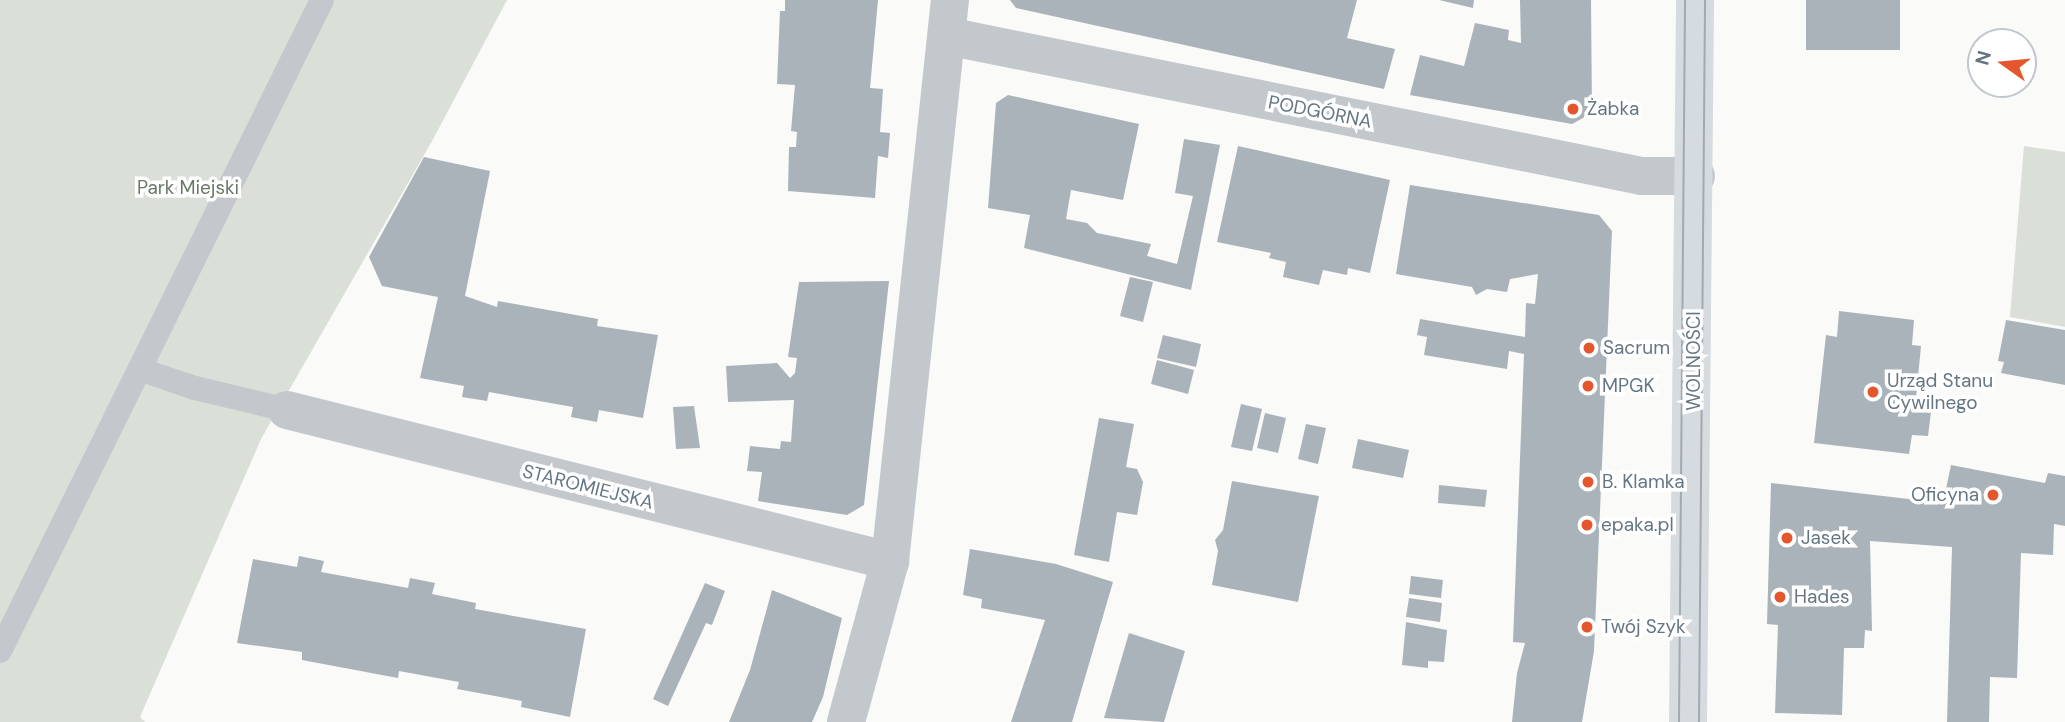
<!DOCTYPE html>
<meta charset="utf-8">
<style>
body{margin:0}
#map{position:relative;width:2065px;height:722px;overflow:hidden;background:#fafaf8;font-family:"DM Sans",sans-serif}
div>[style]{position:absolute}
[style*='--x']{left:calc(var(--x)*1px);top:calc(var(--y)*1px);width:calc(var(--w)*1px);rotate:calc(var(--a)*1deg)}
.green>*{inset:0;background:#dadfd7}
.building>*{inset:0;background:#aab3b9}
.lane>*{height:24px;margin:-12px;padding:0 12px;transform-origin:12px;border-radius:12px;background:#c3c8cc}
.street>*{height:38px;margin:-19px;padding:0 19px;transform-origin:19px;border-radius:19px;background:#c3c8cc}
.secondary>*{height:38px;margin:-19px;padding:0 19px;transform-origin:19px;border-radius:19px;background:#d6dbdf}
.tram>*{height:2px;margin:-1px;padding:0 1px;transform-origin:1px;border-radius:1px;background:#a2aab0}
.dots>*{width:19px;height:19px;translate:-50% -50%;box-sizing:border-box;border:4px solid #fff;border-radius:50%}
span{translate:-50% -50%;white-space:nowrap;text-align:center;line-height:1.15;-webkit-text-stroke:7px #fff;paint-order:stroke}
.poi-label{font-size:19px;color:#657683}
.left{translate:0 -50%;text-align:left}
.right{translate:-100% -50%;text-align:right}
.street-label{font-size:19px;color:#657683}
.park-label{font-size:19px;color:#687a64}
.north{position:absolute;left:1967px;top:28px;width:70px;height:70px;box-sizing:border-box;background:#fff;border:2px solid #c1c8cd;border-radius:50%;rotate:285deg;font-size:19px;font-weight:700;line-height:28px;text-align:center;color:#657683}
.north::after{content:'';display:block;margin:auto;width:24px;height:32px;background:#e4572e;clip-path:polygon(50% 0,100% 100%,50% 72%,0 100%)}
</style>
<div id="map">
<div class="green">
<i style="clip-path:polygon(0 0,507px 0,431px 143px,261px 439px,140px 717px,145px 722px,0 722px)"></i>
<i style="clip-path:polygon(2024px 146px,2065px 152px,2065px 327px,2010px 317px)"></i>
</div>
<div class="building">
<i style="clip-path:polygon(785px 0,878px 0,870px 88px,883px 89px,880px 132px,890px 133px,888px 158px,878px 156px,875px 198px,788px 191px,789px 147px,796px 147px,797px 132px,791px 131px,795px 85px,777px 84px,780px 11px,785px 11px)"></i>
<i style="clip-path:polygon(1010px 0,1357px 0,1347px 38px,1395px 49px,1384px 89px,1016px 8px)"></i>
<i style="clip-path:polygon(1439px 0,1474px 0,1473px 8px)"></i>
<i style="clip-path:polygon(1520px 0,1591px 0,1592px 113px,1572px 124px,1410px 95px,1420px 55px,1464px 66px,1475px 23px,1509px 30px,1508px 40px,1521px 43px)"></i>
<i style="clip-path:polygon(1806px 0,1900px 0,1900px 50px,1806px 50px)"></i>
<i style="clip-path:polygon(1008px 95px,1139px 124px,1123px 200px,1071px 190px,1066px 219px,1087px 223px,1097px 233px,1151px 244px,1147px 256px,1177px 264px,1193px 196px,1175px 193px,1184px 139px,1220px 145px,1191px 290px,1024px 248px,1030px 215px,988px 208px,996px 103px)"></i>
<i style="clip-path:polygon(1238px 146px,1390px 180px,1370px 273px,1348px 268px,1347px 275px,1323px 270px,1319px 285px,1283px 277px,1286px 262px,1269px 258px,1271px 253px,1217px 242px)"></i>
<i style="clip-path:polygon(424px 157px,490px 171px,465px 296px,497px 307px,498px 301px,598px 319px,597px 326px,658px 335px,643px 418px,599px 410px,597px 422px,571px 417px,573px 407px,489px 392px,487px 401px,462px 397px,464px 386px,420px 378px,438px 297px,382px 286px,369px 257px)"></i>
<i style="clip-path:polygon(1410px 185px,1599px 215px,1612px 231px,1594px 651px,1582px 722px,1512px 722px,1517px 673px,1525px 643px,1513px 642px,1524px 354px,1509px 351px,1507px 369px,1424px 355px,1427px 337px,1417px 335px,1420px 319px,1525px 337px,1526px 303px,1535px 304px,1538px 274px,1510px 279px,1507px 292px,1487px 289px,1476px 295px,1472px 287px,1396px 274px)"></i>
<i style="clip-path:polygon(1130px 277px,1153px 282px,1143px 322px,1120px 316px)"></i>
<i style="clip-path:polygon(889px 281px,864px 505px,847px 515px,758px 501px,762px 472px,747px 471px,750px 446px,780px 449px,781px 441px,791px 442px,794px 400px,728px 402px,726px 366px,777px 363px,790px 378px,795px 373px,797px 358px,788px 357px,799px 282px)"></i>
<i style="clip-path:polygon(1839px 311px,1914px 320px,1912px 345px,1921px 346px,1916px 398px,1932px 404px,1928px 436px,1912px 435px,1909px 454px,1814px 443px,1826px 335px,1837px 337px)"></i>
<i style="clip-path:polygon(2006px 320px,2065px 330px,2065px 385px,2001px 373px,2004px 362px,1998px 361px)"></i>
<i style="clip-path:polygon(1163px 335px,1201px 344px,1196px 367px,1157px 358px)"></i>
<i style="clip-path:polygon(1157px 360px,1194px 370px,1188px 394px,1151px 384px)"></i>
<i style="clip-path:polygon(1241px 404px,1262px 409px,1252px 451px,1231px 447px)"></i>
<i style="clip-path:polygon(694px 406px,700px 448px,676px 449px,673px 407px)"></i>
<i style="clip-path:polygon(1265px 413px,1286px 418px,1278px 453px,1257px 448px)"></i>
<i style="clip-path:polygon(1099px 418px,1134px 424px,1126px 467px,1137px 469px,1143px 482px,1137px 515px,1117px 512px,1109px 562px,1074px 555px)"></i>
<i style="clip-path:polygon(1306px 424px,1326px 428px,1318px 464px,1298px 459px)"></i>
<i style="clip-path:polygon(1358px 439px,1409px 450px,1403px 478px,1352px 468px)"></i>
<i style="clip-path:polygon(1951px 465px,2045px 483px,2048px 473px,2065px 476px,2065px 526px,2054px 524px,2053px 555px,2021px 553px,2017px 678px,1990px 677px,1989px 722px,1947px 722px,1952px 547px,1870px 541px,1872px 631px,1865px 630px,1864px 648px,1844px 648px,1842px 715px,1775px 713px,1778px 625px,1767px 624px,1771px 483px,1943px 503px)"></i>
<i style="clip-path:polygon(1232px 481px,1319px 496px,1298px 602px,1212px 585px,1218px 551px,1215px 540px,1223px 530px)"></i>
<i style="clip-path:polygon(1439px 485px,1487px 490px,1485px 507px,1438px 503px)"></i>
<i style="clip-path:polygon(970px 549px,1056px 564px,1113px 582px,1072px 722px,1011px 722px,1045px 620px,981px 608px,982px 599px,963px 595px)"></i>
<i style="clip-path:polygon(299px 556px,324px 561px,321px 572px,408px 588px,410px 578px,435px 583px,432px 594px,476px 603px,475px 609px,586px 629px,570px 717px,521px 707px,522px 701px,457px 689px,459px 682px,399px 671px,398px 678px,302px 660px,302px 652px,237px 643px,253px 559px,297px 567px)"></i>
<i style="clip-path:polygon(1411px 576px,1443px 580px,1441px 598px,1409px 594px)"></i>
<i style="clip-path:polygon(705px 583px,725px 591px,712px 625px,706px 623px,668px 706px,653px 699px)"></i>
<i style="clip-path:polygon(772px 590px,842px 618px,823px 697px,812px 722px,729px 722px,750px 670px)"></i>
<i style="clip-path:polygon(1409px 598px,1442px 603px,1440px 622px,1406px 617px)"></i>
<i style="clip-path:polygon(1406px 622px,1447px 630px,1444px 662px,1428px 661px,1428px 668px,1402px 665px)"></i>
<i style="clip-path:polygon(1129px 633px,1185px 651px,1164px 722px,1104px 718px)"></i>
</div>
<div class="lane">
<i style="--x:142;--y:370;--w:56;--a:18.8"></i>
<i style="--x:195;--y:388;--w:95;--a:13.4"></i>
<i style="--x:0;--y:651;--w:726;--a:-63.68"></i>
</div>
<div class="street">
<i style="--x:947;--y:36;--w:709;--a:11.39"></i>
<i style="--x:1642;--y:176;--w:54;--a:0"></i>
<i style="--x:287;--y:410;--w:622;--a:14.06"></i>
<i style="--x:846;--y:722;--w:167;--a:-74.7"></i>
<i style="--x:890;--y:561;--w:564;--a:-83.9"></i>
</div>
<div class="secondary">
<i style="--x:1688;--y:722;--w:722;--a:-89.44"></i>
</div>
<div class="tram">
<i style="--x:1679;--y:722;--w:722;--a:-89.52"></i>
<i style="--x:1699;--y:722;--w:722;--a:-89.52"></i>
</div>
<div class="dots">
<i style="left:1573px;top:109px;background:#e4572e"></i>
<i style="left:1589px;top:348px;background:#e4572e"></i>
<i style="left:1588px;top:386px;background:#e4572e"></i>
<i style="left:1873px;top:392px;background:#e4572e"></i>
<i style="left:1588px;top:482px;background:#e4572e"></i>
<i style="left:1993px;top:495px;background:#e4572e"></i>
<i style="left:1587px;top:525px;background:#e4572e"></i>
<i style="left:1787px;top:538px;background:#e4572e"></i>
<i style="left:1780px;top:597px;background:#e4572e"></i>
<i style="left:1587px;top:627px;background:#e4572e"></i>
</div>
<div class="poi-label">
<span class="left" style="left:1587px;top:109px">Żabka</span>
<span class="left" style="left:1603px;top:348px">Sacrum</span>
<span class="left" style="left:1887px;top:392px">Urząd Stanu<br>Cywilnego</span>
<span class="left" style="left:1602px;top:386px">MPGK</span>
<span class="left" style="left:1602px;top:482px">B. Klamka</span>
<span class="right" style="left:1979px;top:495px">Oficyna</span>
<span class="left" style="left:1601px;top:525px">epaka.pl</span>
<span class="left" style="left:1801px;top:538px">Jasek</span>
<span class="left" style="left:1794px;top:597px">Hades</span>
<span class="left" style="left:1601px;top:627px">Twój Szyk</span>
</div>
<div class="street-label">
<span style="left:1320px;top:112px;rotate:11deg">PODGÓRNA</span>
<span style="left:1694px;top:361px;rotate:-90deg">WOLNOŚCI</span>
<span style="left:588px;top:487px;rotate:14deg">STAROMIEJSKA</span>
</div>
<div class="park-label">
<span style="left:188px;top:188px">Park Miejski</span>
</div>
<div class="north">N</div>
</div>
